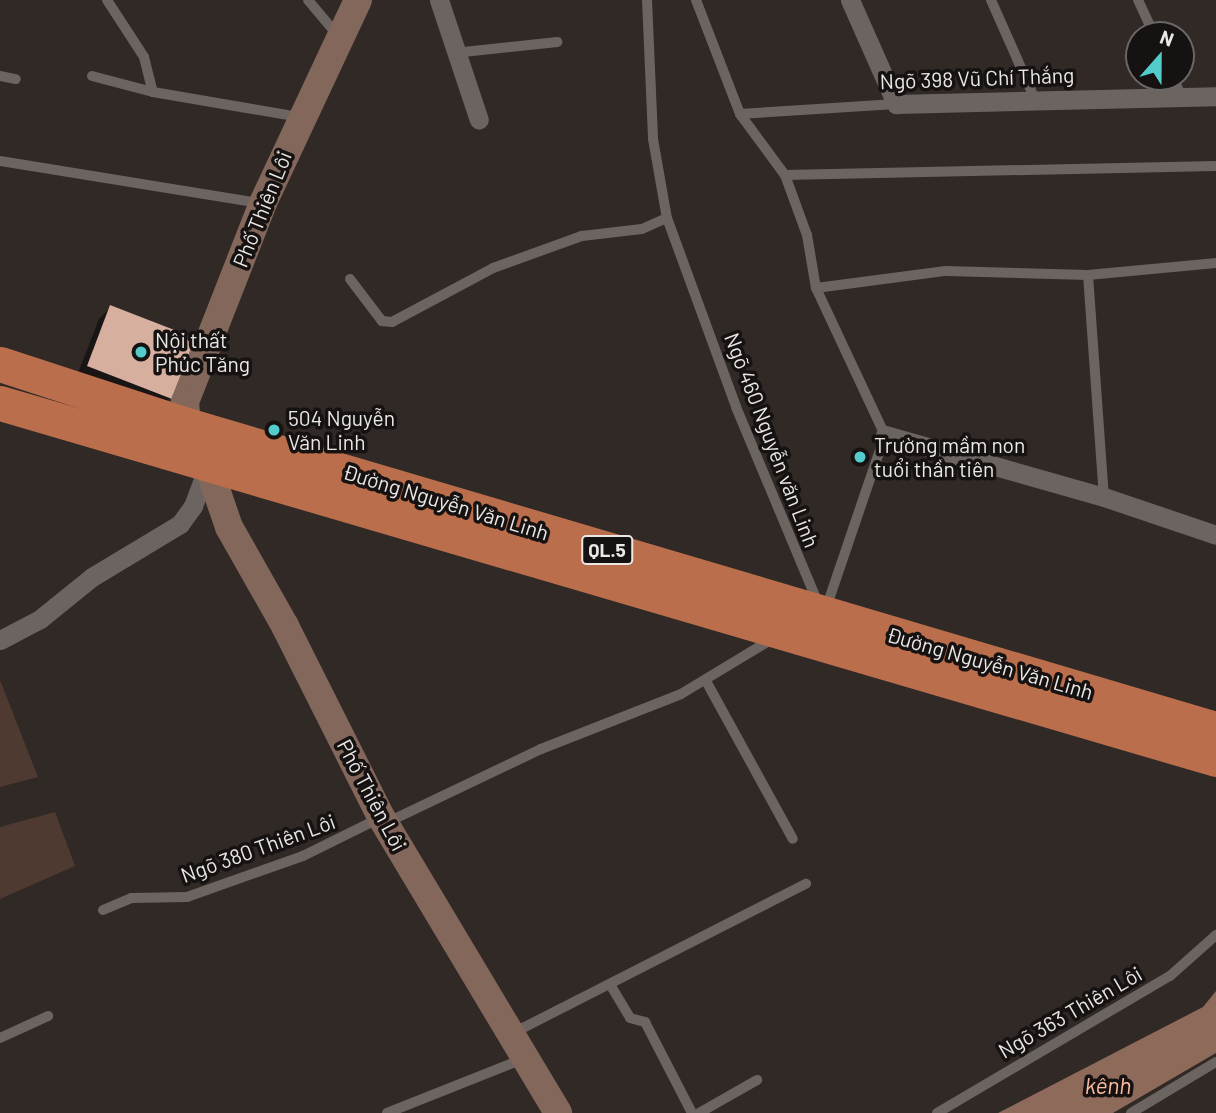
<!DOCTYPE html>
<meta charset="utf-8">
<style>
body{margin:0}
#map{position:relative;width:1216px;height:1113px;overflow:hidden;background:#302926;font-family:Barlow,sans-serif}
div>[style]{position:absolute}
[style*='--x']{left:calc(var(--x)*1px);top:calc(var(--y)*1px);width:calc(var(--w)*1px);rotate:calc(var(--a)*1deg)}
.green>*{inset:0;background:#4e3a31}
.water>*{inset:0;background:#8e6a5a}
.shadow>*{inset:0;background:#0007}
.building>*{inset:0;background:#d7af9e}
.lane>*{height:10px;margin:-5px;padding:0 5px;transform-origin:5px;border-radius:5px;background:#6b6461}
.street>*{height:19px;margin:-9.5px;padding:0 9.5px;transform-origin:9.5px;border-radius:9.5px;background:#6b6461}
.secondary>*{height:28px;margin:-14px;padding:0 14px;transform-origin:14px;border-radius:14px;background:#83675b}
.highway>*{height:35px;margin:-17.5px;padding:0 17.5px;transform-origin:17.5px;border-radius:17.5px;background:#bb6e4c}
.dots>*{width:19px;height:19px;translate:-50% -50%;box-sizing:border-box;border:4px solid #151211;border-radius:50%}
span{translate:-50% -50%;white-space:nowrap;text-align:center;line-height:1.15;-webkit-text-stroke:7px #151211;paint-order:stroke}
.shield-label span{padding:2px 5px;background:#151211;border:2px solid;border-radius:5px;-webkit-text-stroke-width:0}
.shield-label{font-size:19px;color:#ebe7e5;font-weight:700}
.street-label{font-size:21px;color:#ebe7e5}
.poi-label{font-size:21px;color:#ebe7e5}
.left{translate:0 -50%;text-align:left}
.water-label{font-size:23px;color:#fcbda2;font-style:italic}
.north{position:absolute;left:1125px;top:21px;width:70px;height:70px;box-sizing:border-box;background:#151211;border:2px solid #6b6766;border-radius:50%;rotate:21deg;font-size:19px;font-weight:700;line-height:28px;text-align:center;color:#ebe7e5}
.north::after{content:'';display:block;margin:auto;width:24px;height:32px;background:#53cdcb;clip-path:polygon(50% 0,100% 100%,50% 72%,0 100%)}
</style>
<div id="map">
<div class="green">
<i style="clip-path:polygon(0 680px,38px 777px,0 787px)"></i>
<i style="clip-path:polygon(55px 812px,75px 866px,0 899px,0 827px)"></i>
</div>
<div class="water">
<i style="clip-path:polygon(1216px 991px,1216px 1053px,1113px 1113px,998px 1113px,1203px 1007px)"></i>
</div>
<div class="shadow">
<i style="clip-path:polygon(111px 307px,170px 398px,159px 409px,76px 378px,99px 319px)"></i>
</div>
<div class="building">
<i style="clip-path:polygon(110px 305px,195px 338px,172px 399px,87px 366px)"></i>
</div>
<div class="lane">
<i style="--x:107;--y:0;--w:68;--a:57"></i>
<i style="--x:144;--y:57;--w:36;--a:76"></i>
<i style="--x:308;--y:0;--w:48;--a:50"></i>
<i style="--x:647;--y:0;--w:139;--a:87.5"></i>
<i style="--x:653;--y:139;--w:80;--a:80"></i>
<i style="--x:667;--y:218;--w:201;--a:69.9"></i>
<i style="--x:736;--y:407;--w:210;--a:67.3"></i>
<i style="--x:696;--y:0;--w:122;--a:68.9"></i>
<i style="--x:740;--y:114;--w:76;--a:53.6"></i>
<i style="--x:785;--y:175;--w:64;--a:69.9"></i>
<i style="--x:807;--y:235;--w:54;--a:80.4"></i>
<i style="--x:816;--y:288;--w:162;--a:64.9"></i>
<i style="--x:885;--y:435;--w:183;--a:108.8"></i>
<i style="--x:991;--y:0;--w:106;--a:66.1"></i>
<i style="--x:1138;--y:0;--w:38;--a:65"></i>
<i style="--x:454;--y:53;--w:104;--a:-6.1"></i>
<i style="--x:0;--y:76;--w:16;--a:11"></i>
<i style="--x:92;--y:76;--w:63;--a:14.7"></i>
<i style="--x:153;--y:92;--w:148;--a:9.7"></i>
<i style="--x:1173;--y:77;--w:21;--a:67"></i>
<i style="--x:740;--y:114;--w:156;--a:-3.7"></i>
<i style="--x:0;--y:161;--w:262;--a:9.2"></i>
<i style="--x:785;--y:175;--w:431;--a:-1.2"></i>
<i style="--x:1088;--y:275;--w:223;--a:85.9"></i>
<i style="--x:350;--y:279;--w:53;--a:52.7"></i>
<i style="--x:382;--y:321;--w:10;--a:6"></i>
<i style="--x:392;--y:322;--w:115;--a:-28.1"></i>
<i style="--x:493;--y:268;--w:95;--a:-19.8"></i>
<i style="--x:582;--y:236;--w:60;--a:-6.7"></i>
<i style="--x:642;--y:229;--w:27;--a:-24"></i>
<i style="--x:816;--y:288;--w:131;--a:-7.5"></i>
<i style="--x:946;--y:271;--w:142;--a:1.6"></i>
<i style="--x:1088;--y:275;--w:129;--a:-5.4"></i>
<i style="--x:706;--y:681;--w:180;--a:61.2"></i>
<i style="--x:388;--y:822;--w:170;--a:-25.5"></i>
<i style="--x:541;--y:749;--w:150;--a:-21.4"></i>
<i style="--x:681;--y:694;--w:106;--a:-31.1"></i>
<i style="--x:103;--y:910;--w:30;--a:-23"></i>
<i style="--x:131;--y:898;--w:56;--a:-1"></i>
<i style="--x:187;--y:897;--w:123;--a:-19.5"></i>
<i style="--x:303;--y:856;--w:84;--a:-26.3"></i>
<i style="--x:611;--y:986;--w:37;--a:59"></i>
<i style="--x:630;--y:1018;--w:16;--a:15"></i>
<i style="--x:645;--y:1022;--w:102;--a:62.7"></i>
<i style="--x:513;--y:1033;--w:329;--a:-27"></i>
<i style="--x:0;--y:1038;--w:53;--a:-24.6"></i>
<i style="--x:387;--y:1113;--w:146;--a:-21.7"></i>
<i style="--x:699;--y:1113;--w:67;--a:-29.6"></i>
<i style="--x:937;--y:1113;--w:270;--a:-30.5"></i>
<i style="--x:1170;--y:976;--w:62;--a:-41.7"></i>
<i style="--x:1131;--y:1113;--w:99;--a:-31"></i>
</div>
<div class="street">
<i style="--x:439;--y:0;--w:126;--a:71.6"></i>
<i style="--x:850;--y:0;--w:114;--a:66.1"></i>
<i style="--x:896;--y:104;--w:320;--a:-1.4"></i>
<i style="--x:885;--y:435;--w:228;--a:15.8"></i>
<i style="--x:1104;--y:497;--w:118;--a:18.7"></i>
<i style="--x:0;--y:640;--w:45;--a:-27.7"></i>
<i style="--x:40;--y:619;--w:67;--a:-38.9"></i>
<i style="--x:92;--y:577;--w:103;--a:-31.1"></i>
<i style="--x:180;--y:524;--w:22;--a:-54"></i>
<i style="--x:193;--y:506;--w:43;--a:-69.4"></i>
</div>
<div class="secondary">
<i style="--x:358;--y:0;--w:224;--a:115.1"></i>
<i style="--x:263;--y:203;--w:214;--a:111.4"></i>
<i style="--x:185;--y:402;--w:23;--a:85"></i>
<i style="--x:187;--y:425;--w:46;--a:62.9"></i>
<i style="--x:208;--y:466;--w:65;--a:71"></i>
<i style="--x:229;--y:527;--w:114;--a:60.5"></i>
<i style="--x:285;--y:626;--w:214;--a:63.3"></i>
<i style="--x:381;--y:817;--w:345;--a:59.1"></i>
</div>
<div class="highway">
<i style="--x:0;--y:364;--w:197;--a:18.1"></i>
<i style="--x:187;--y:425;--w:1073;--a:16.46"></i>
<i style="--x:0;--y:403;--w:1267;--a:16.32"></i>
</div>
<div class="dots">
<i style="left:141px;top:352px;background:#53cdcb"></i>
<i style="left:274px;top:430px;background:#53cdcb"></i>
<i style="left:860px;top:457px;background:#53cdcb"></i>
</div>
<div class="shield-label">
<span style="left:607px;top:550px">QL.5</span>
</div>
<div class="street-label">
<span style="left:977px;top:78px;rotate:-2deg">Ngõ 398 Vũ Chí Thắng</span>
<span style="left:262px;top:209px;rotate:-68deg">Phố Thiên Lôi</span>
<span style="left:772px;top:440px;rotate:69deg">Ngõ 460 Nguyễn văn Linh</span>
<span style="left:446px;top:502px;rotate:17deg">Đường Nguyễn Văn Linh</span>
<span style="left:990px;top:663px;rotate:16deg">Đường Nguyễn Văn Linh</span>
<span style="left:372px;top:795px;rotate:62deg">Phố Thiên Lôi</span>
<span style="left:258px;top:848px;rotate:-20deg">Ngõ 380 Thiên Lôi</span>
<span style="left:1070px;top:1012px;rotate:-30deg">Ngõ 363 Thiên Lôi</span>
</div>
<div class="poi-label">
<span class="left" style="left:155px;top:352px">Nội thất<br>Phúc Tăng</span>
<span class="left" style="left:288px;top:430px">504 Nguyễn<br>Văn Linh</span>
<span class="left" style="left:874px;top:457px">Trường mầm non<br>tuổi thần tiên</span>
</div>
<div class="water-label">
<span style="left:1108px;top:1085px">kênh</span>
</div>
<div class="north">N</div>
</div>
